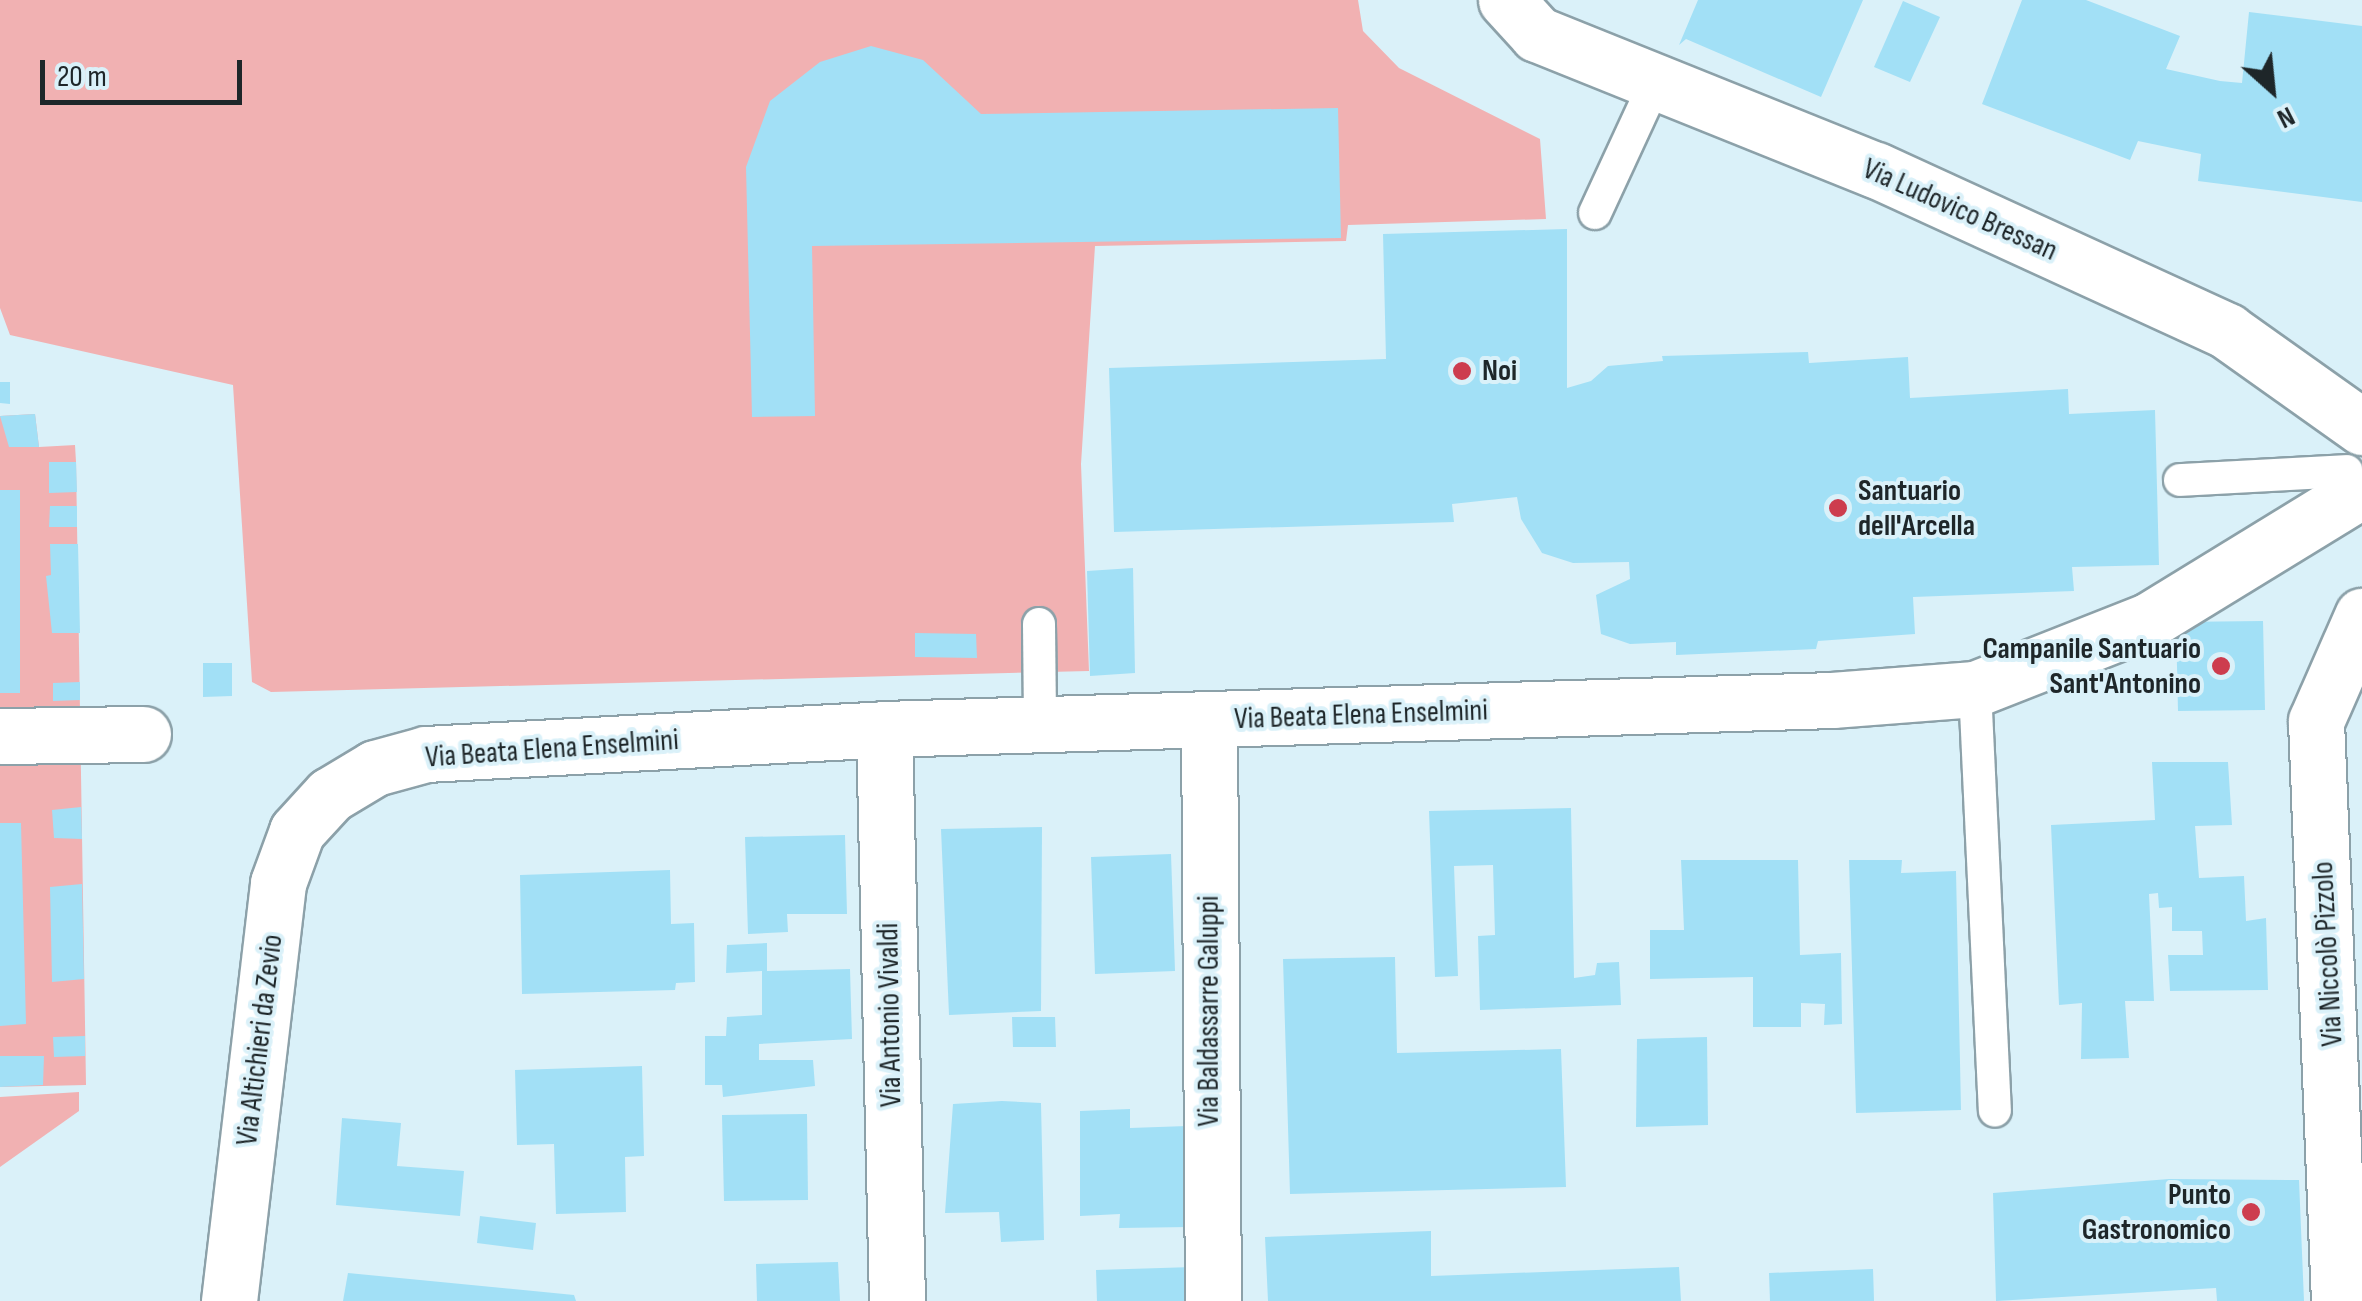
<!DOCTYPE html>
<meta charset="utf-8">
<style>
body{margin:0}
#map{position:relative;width:2362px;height:1301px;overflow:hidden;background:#daf1f9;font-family:"Sofia Sans Condensed",sans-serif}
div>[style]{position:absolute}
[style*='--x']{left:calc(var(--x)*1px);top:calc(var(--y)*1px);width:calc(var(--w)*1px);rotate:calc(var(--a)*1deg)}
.green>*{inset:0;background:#f1b1b2}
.building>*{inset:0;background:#a2e0f6}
.roads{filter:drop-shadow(2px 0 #8ca1a9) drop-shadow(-2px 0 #8ca1a9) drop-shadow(0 2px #8ca1a9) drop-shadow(0 -2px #8ca1a9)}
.lane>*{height:32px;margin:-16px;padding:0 16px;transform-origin:16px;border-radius:16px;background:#fff}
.street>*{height:55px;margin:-27.5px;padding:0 27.5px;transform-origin:27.5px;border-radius:27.5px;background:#fff}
.dots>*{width:28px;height:28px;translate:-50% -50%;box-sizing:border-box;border:5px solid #daf1f9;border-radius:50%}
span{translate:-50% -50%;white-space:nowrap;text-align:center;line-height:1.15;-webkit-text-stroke:8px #daf1f9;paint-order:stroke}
.street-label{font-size:30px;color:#1e2629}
.poi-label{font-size:30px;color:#1e2629;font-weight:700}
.left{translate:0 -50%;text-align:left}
.right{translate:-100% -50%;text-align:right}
.north{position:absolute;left:2222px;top:40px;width:100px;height:100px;-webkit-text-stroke:8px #daf1f9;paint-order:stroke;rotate:153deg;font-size:28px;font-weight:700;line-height:40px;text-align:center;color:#1e2629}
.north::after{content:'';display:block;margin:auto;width:35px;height:45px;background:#1e2629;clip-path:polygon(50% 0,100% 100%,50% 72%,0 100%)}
.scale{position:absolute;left:40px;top:60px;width:202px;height:45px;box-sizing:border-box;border:5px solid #1e2629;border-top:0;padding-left:12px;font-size:30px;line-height:35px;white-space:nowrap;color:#1e2629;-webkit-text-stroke:8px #daf1f9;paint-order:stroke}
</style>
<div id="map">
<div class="green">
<i style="clip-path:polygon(0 0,1358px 0,1363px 31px,1399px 68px,1540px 139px,1546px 219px,1348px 225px,1346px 241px,1095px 246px,1081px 464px,1089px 671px,271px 692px,252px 682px,233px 385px,10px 335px,0 308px)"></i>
<i style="clip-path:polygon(35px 414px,39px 447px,75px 445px,76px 462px,86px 1085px,0 1087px,0 416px)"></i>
<i style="clip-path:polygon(79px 1092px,79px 1111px,0 1167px,0 1097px)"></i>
</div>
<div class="building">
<i style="clip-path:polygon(1698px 0,1863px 0,1821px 97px,1686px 39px,1679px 45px)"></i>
<i style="clip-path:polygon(2022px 0,2086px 0,2180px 36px,2166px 69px,2220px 81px,2242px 83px,2249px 12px,2362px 26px,2362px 202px,2198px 181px,2201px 154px,2138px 141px,2130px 160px,1982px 104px)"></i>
<i style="clip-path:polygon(1903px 1px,1940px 17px,1910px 82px,1874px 67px)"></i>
<i style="clip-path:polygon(871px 46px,923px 60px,981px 114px,1338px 108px,1341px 238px,812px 246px,815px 416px,752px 417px,746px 167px,770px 101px,820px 62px)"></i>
<i style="clip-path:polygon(1567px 229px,1567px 388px,1591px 381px,1608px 366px,1663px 361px,1662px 356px,1808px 352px,1809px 363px,1908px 357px,1910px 398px,2068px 389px,2069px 414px,2155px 410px,2159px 565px,2072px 567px,2074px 591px,1913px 597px,1915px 634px,1818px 641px,1816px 649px,1676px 655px,1676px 642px,1630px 644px,1601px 634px,1596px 595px,1630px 579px,1629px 562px,1573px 563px,1542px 553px,1521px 519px,1517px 497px,1452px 504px,1454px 522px,1114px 532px,1109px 368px,1386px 359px,1383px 234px)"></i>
<i style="clip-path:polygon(0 382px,10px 382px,10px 404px,0 403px)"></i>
<i style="clip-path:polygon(35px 414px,39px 447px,9px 447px,0 416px)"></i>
<i style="clip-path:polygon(49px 462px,76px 462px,77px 492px,49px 493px)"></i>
<i style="clip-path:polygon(0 490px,20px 490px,20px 693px,0 693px)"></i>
<i style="clip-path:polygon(50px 506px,77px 506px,77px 527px,49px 527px)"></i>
<i style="clip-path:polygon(50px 544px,78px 544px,80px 633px,52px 633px,46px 576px,51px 575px)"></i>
<i style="clip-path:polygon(1133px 568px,1135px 673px,1090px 676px,1087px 571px)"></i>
<i style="clip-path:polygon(2263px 621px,2265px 710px,2178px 711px,2176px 622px)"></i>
<i style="clip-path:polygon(915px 633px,976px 634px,977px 658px,915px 657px)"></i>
<i style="clip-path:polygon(203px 663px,232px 663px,232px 696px,203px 697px)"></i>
<i style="clip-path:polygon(80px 682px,80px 700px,53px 701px,53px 683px)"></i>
<i style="clip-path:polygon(2152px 762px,2228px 762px,2232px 825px,2195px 826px,2199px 878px,2244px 876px,2246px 921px,2266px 918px,2268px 990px,2170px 991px,2168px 955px,2203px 955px,2202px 931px,2172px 931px,2172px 907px,2159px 908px,2158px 893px,2149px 894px,2154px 1001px,2125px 1001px,2129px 1058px,2081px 1059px,2082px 1003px,2059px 1005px,2051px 825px,2155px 820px)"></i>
<i style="clip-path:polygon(81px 807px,82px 839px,54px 838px,52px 810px)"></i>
<i style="clip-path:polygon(1571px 808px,1574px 978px,1595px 975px,1597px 963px,1619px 962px,1621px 1005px,1480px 1010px,1478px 936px,1495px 935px,1493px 865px,1454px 866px,1458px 976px,1435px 977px,1429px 811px)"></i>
<i style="clip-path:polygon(0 823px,21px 823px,26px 1024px,0 1026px)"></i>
<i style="clip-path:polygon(1042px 827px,1041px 1011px,949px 1015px,941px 829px)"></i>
<i style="clip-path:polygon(845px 835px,847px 914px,787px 914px,788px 932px,748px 934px,745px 837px)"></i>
<i style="clip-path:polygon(1171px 854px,1175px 971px,1095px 974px,1091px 857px)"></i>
<i style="clip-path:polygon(1681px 860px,1798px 860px,1800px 955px,1841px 953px,1842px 1024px,1824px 1025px,1825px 1004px,1801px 1003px,1801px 1027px,1753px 1027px,1753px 977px,1650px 979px,1650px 930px,1684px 930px)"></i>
<i style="clip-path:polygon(1849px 860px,1902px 860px,1901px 873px,1956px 871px,1961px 1110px,1856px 1113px)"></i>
<i style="clip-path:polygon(670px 870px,671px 924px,694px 923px,695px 982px,676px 983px,675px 990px,522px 994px,520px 875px)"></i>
<i style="clip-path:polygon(82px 884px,84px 979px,52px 982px,50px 887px)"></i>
<i style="clip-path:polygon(767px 943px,767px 971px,850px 969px,852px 1039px,759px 1044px,759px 1060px,813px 1060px,815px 1086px,723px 1097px,722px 1085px,705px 1085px,705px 1036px,726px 1036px,727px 1017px,762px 1015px,762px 971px,726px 973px,727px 945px)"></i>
<i style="clip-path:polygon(1395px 957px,1397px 1053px,1561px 1049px,1566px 1187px,1290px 1194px,1283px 959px)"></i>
<i style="clip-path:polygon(1012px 1017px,1055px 1017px,1056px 1047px,1013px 1047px)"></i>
<i style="clip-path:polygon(85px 1036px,85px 1056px,54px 1057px,53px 1037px)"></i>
<i style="clip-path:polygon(1707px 1037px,1708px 1125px,1636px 1127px,1637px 1039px)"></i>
<i style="clip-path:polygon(0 1056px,44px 1056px,43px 1085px,0 1087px)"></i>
<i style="clip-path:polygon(642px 1066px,644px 1156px,625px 1157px,626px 1212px,556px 1214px,554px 1144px,517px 1145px,515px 1070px)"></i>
<i style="clip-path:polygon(1002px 1101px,1041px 1103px,1044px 1240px,1001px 1242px,999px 1212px,945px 1213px,953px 1104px)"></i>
<i style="clip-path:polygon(1130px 1109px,1130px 1128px,1187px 1126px,1189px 1227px,1119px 1228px,1120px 1214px,1080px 1216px,1080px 1111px)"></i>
<i style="clip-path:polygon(807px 1114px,808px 1200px,724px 1201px,722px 1115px)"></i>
<i style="clip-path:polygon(342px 1118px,401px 1123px,397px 1166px,464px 1171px,460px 1216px,336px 1205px)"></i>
<i style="clip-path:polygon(2169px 1179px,2299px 1180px,2304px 1301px,2217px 1301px,2216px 1288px,1996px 1301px,1993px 1193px)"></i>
<i style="clip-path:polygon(480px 1216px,536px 1223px,533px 1250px,477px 1243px)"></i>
<i style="clip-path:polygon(1431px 1231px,1431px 1276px,1679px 1267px,1681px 1301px,1268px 1301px,1265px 1237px)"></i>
<i style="clip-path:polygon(838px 1262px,840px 1301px,757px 1301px,756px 1264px)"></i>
<i style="clip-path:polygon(1193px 1267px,1194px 1301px,1097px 1301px,1096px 1270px)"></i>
<i style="clip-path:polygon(1873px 1269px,1874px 1301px,1770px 1301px,1769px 1273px)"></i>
<i style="clip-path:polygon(348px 1273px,574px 1295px,576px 1301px,343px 1301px)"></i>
</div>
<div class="roads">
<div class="lane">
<i style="--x:1595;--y:213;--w:145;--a:-65.2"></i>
<i style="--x:2180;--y:480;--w:167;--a:-3.1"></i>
<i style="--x:1039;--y:624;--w:101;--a:89.4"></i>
<i style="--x:1975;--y:689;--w:422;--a:87.3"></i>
</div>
<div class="street">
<i style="--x:1506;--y:0;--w:46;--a:47.6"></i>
<i style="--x:1537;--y:34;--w:365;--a:21.9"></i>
<i style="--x:1876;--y:170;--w:386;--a:24.6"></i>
<i style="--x:2227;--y:331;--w:166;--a:35.4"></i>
<i style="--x:1209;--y:720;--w:581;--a:89.61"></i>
<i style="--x:884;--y:729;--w:572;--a:88.7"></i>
<i style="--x:0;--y:736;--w:143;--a:-0.8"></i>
<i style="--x:229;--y:1301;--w:421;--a:-83.3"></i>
<i style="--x:278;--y:883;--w:55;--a:-69.9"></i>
<i style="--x:297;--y:831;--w:49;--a:-47.5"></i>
<i style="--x:330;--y:795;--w:52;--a:-31"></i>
<i style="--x:375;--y:768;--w:53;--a:-15.4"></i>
<i style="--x:426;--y:754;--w:459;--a:-3.1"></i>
<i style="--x:884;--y:729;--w:948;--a:-1.75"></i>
<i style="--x:1832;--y:700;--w:143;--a:-4.4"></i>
<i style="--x:1975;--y:689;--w:186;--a:-21.5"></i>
<i style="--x:2148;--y:621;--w:241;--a:-31.5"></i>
<i style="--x:2339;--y:1301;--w:580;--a:-92.27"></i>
<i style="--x:2316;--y:721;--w:115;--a:-66.3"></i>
</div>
</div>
<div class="dots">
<i style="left:1462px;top:371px;background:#cd3d4e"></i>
<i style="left:1838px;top:508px;background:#cd3d4e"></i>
<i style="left:2221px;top:666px;background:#cd3d4e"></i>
<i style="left:2251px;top:1212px;background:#cd3d4e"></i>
</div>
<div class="street-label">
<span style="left:1960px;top:210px;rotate:24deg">Via Ludovico Bressan</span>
<span style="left:1361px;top:715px;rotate:-2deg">Via Beata Elena Enselmini</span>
<span style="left:552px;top:749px;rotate:-4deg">Via Beata Elena Enselmini</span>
<span style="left:2328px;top:954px;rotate:-93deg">Via Niccolò Pizzolo</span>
<span style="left:1209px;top:1011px;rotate:-90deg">Via Baldassarre Galuppi</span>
<span style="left:890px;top:1015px;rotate:-91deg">Via Antonio Vivaldi</span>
<span style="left:260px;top:1040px;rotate:-83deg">Via Altichieri da Zevio</span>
</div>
<div class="poi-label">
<span class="left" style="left:1482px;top:371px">Noi</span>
<span class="left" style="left:1858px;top:508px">Santuario<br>dell'Arcella</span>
<span class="right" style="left:2201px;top:666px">Campanile Santuario<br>Sant'Antonino</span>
<span class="right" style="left:2231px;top:1212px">Punto<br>Gastronomico</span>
</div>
<div class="north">N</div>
<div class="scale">20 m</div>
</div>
